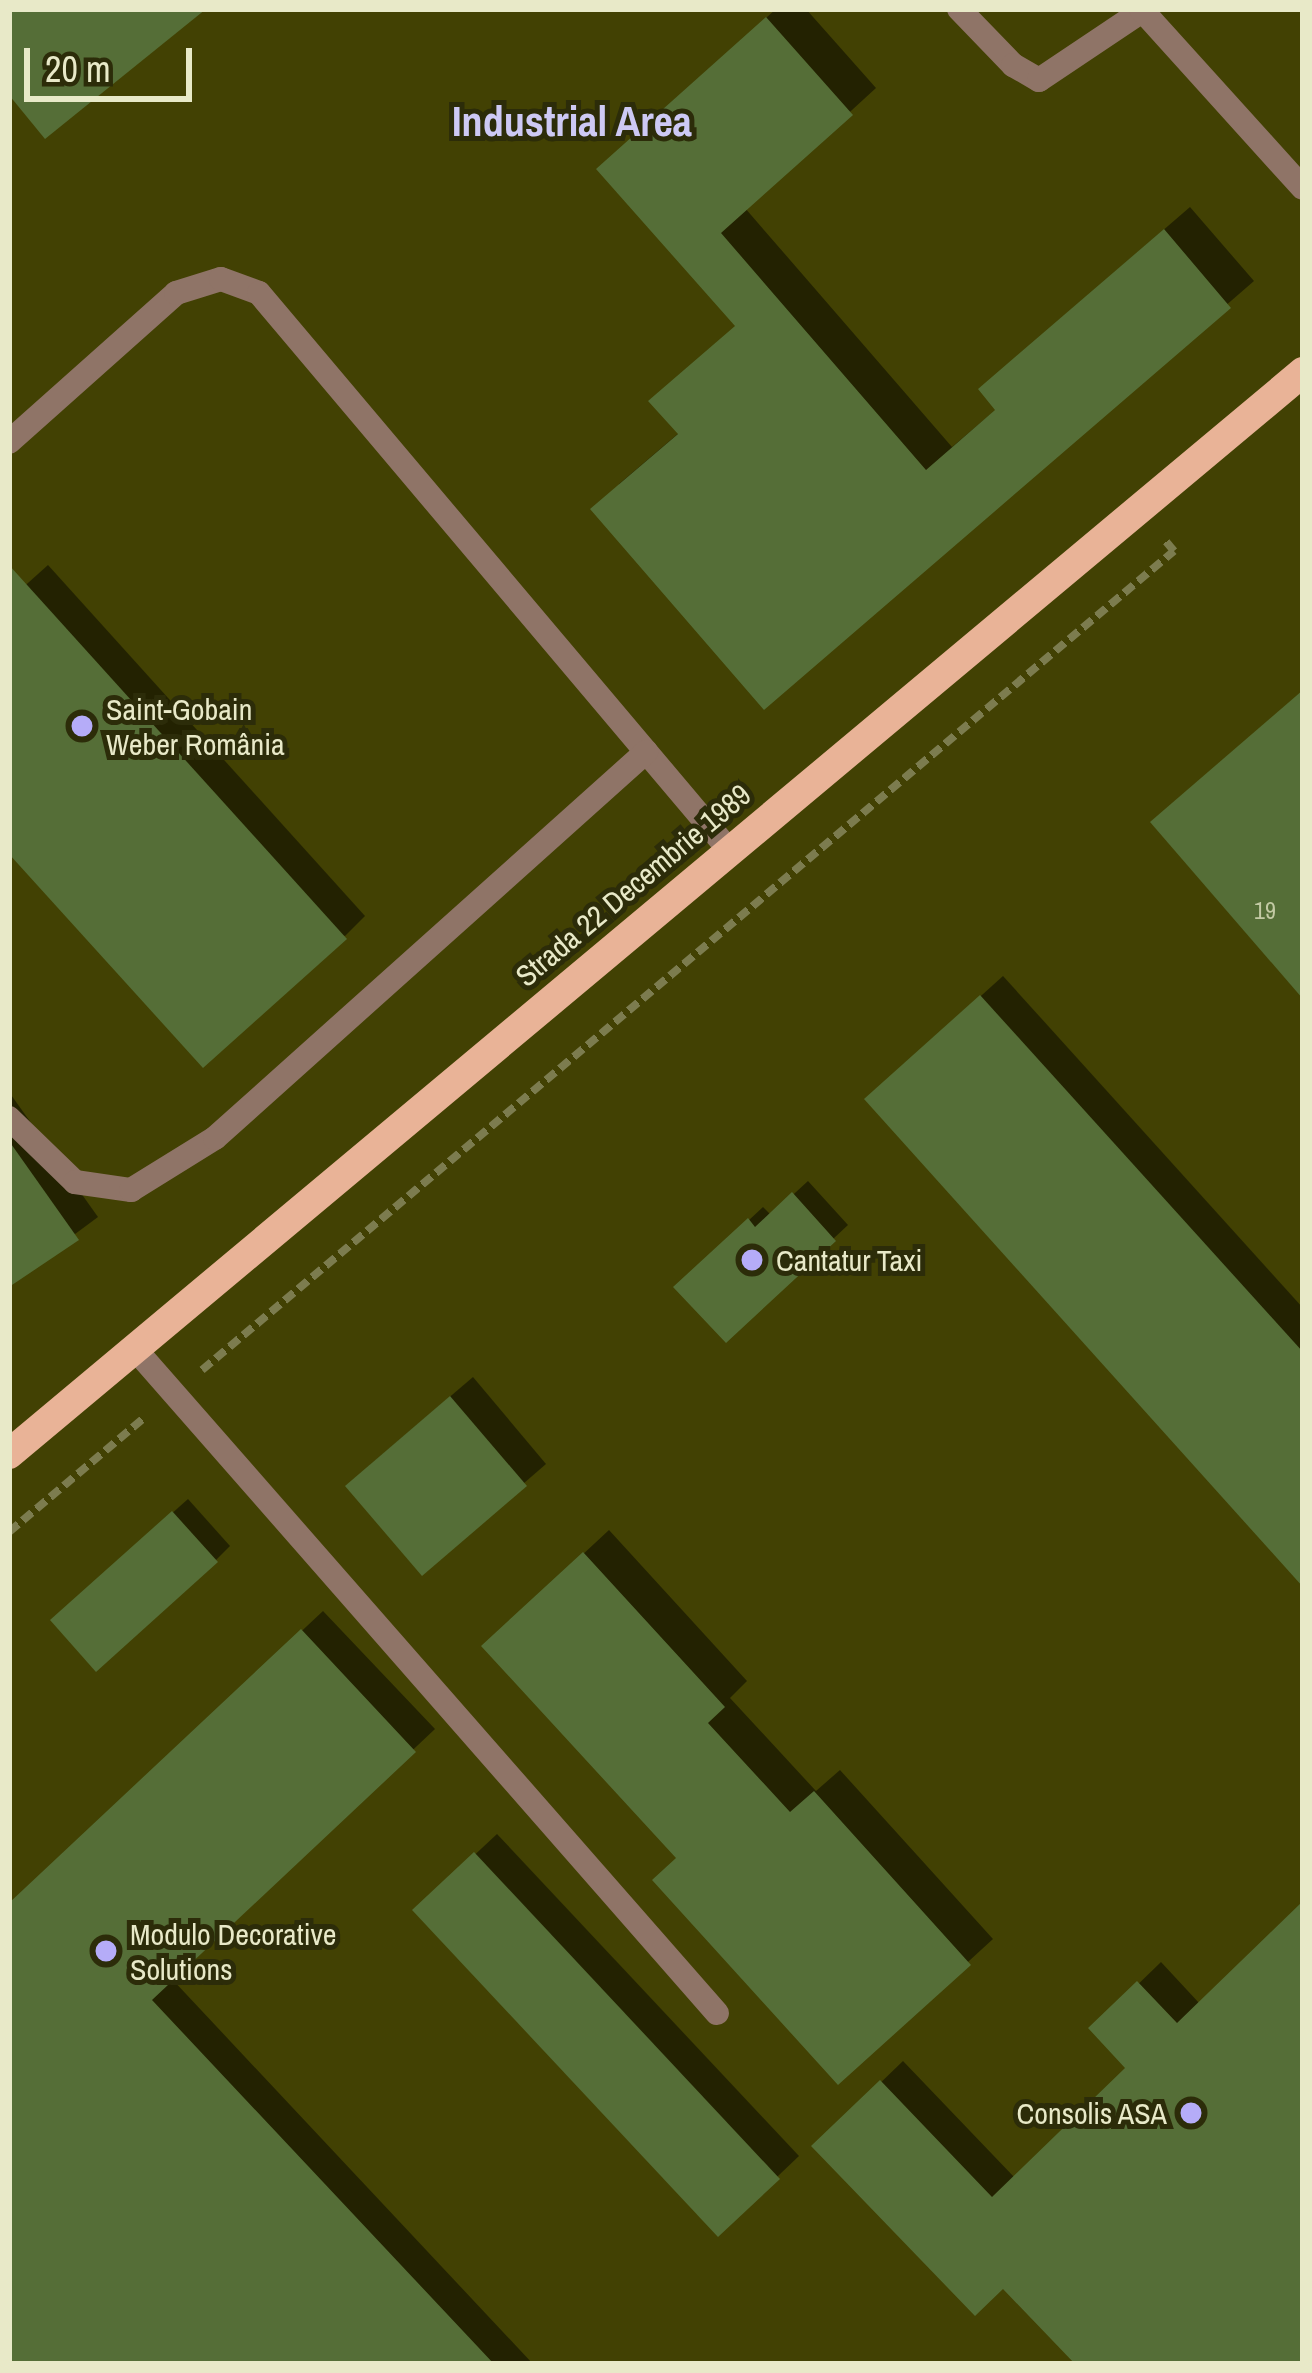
<!DOCTYPE html>
<meta charset="utf-8">
<style>
body{margin:0}
#map{position:relative;width:1312px;height:2373px;overflow:hidden;background:#373701;font-family:"Archivo Narrow",sans-serif}
div>[style]{position:absolute}
[style*='--x']{left:calc(var(--x)*1px);top:calc(var(--y)*1px);width:calc(var(--w)*1px);rotate:calc(var(--a)*1deg)}
.built>*{inset:0;background:#424103}
.shadow>*{inset:0;background:#0007}
.building>*{inset:0;background:#556e37}
.path>*{height:8px;margin-top:-4px;transform-origin:0;background:repeating-linear-gradient(90deg,#7c7c4f 0 12px,transparent 0 18px)}
.service>*{height:24px;margin:-12px;padding:0 12px;transform-origin:12px;border-radius:12px;background:#8f7467}
.primary>*{height:30px;margin:-15px;padding:0 15px;transform-origin:15px;border-radius:15px;background:#e9b397}
.dots>*{width:33px;height:33px;translate:-50% -50%;box-sizing:border-box;border:6px solid #2c2c09;border-radius:50%}
span{translate:-50% -50%;white-space:nowrap;text-align:center;line-height:1.15;-webkit-text-stroke:10px #2c2c09;paint-order:stroke}
.number-label{font-size:24px;color:#c3caa4}
.number-label span{-webkit-text-stroke-width:0}
.poi-label{font-size:30px;color:#e8e9c8}
.left{translate:0 -50%;text-align:left}
.right{translate:-100% -50%;text-align:right}
.street-label{font-size:30px;color:#e8e9c8}
.district-label{font-size:42px;color:#cdc9f4;font-weight:700}
.frame{position:absolute;inset:0;border:12px solid #e8e9c8;pointer-events:none}
.scale{position:absolute;left:24px;top:48px;width:168px;height:54px;box-sizing:border-box;border:6px solid #e8e9c8;border-top:0;padding-left:15px;font-size:36px;line-height:42px;white-space:nowrap;color:#e8e9c8;-webkit-text-stroke:9px #2c2c09;paint-order:stroke}
</style>
<div id="map">
<div class="built">
<i style="clip-path:polygon(9px 9px,1303px 9px,1303px 2364px,9px 2364px)"></i>
</div>
<div class="shadow">
<i style="clip-path:polygon(776px 9px,806px 9px,876px 88px,745px 208px,952px 447px,998px 408px,1007px 365px,1190px 207px,1254px 281px,764px 706px,619px 484px,680px 432px,737px 324px,625px 144px)"></i>
<i style="clip-path:polygon(48px 565px,365px 916px,345px 936px,9px 850px,9px 600px)"></i>
<i style="clip-path:polygon(1003px 976px,1303px 1308px,1303px 1582px,890px 1078px)"></i>
<i style="clip-path:polygon(9px 1092px,98px 1217px,9px 1283px)"></i>
<i style="clip-path:polygon(808px 1181px,848px 1225px,726px 1339px,691px 1274px,763px 1207px,771px 1215px)"></i>
<i style="clip-path:polygon(473px 1377px,546px 1464px,422px 1572px,370px 1465px)"></i>
<i style="clip-path:polygon(188px 1499px,230px 1546px,216px 1560px,68px 1606px)"></i>
<i style="clip-path:polygon(609px 1530px,747px 1681px,730px 1698px,816px 1791px,840px 1770px,993px 1939px,838px 2081px,509px 1623px)"></i>
<i style="clip-path:polygon(323px 1611px,435px 1729px,171px 1978px,533px 2364px,9px 2364px,9px 1906px)"></i>
<i style="clip-path:polygon(497px 1834px,799px 2156px,718px 2233px,437px 1890px)"></i>
<i style="clip-path:polygon(1303px 1904px,1303px 2364px,1079px 2364px,1003px 2285px,815px 2146px,903px 2061px,1015px 2178px,1129px 2068px,1093px 2028px,1161px 1962px,1200px 2004px)"></i>
</div>
<div class="building">
<i style="clip-path:polygon(9px 9px,206px 9px,45px 139px,9px 95px)"></i>
<i style="clip-path:polygon(766px 17px,853px 115px,721px 233px,926px 470px,995px 410px,978px 389px,1164px 229px,1231px 308px,764px 710px,590px 509px,678px 434px,648px 401px,735px 326px,596px 169px)"></i>
<i style="clip-path:polygon(9px 565px,347px 939px,203px 1068px,9px 854px)"></i>
<i style="clip-path:polygon(1303px 690px,1303px 999px,1150px 822px)"></i>
<i style="clip-path:polygon(980px 995px,1303px 1352px,1303px 1587px,864px 1099px)"></i>
<i style="clip-path:polygon(9px 1141px,79px 1240px,9px 1287px)"></i>
<i style="clip-path:polygon(792px 1192px,836px 1241px,726px 1343px,673px 1287px,748px 1218px,755px 1227px)"></i>
<i style="clip-path:polygon(450px 1396px,527px 1486px,422px 1576px,345px 1486px)"></i>
<i style="clip-path:polygon(172px 1511px,218px 1562px,96px 1672px,50px 1620px)"></i>
<i style="clip-path:polygon(583px 1552px,725px 1707px,708px 1723px,790px 1812px,814px 1791px,971px 1965px,838px 2085px,652px 1880px,676px 1858px,481px 1646px)"></i>
<i style="clip-path:polygon(301px 1629px,416px 1752px,152px 2000px,494px 2364px,9px 2364px,9px 1903px)"></i>
<i style="clip-path:polygon(474px 1852px,780px 2179px,718px 2237px,412px 1910px)"></i>
<i style="clip-path:polygon(1303px 1901px,1303px 2364px,1075px 2364px,1003px 2289px,975px 2316px,811px 2146px,880px 2080px,992px 2197px,1125px 2068px,1088px 2028px,1137px 1981px,1177px 2023px)"></i>
</div>
<div class="path">
<i style="--x:202;--y:1370;--w:1271;--a:-40.12"></i>
<i style="--x:1174;--y:551;--w:16;--a:-130"></i>
<i style="--x:9;--y:1532;--w:177;--a:-40.2"></i>
</div>
<div class="service">
<i style="--x:959;--y:9;--w:78;--a:46"></i>
<i style="--x:1013;--y:65;--w:30;--a:30"></i>
<i style="--x:1039;--y:80;--w:124;--a:-33.8"></i>
<i style="--x:1141;--y:9;--w:241;--a:47.9"></i>
<i style="--x:9;--y:442;--w:224;--a:-41.7"></i>
<i style="--x:176;--y:293;--w:47;--a:-17.3"></i>
<i style="--x:221;--y:279;--w:40;--a:20.2"></i>
<i style="--x:259;--y:293;--w:729;--a:49.84"></i>
<i style="--x:9;--y:1118;--w:92;--a:44.1"></i>
<i style="--x:75;--y:1182;--w:57;--a:8.1"></i>
<i style="--x:131;--y:1190;--w:99;--a:-31.8"></i>
<i style="--x:215;--y:1138;--w:579;--a:-41.85"></i>
<i style="--x:135;--y:1349;--w:883;--a:48.77"></i>
</div>
<div class="primary">
<i style="--x:9;--y:1454;--w:1687;--a:-39.9"></i>
</div>
<div class="dots">
<i style="left:82px;top:726px;background:#b5acf8"></i>
<i style="left:752px;top:1260px;background:#b5acf8"></i>
<i style="left:106px;top:1951px;background:#b5acf8"></i>
<i style="left:1191px;top:2113px;background:#b5acf8"></i>
</div>
<div class="number-label">
<span style="left:1265px;top:911px">19</span>
</div>
<div class="poi-label">
<span class="left" style="left:106px;top:726px">Saint-Gobain<br>Weber România</span>
<span class="left" style="left:776px;top:1260px">Cantatur Taxi</span>
<span class="left" style="left:130px;top:1951px">Modulo Decorative<br>Solutions</span>
<span class="right" style="left:1167px;top:2113px">Consolis ASA</span>
</div>
<div class="street-label">
<span style="left:633px;top:885px;rotate:-40deg">Strada 22 Decembrie 1989</span>
</div>
<div class="district-label">
<span style="left:572px;top:121px">Industrial Area</span>
</div>
<div class="frame"></div>
<div class="scale">20 m</div>
</div>
